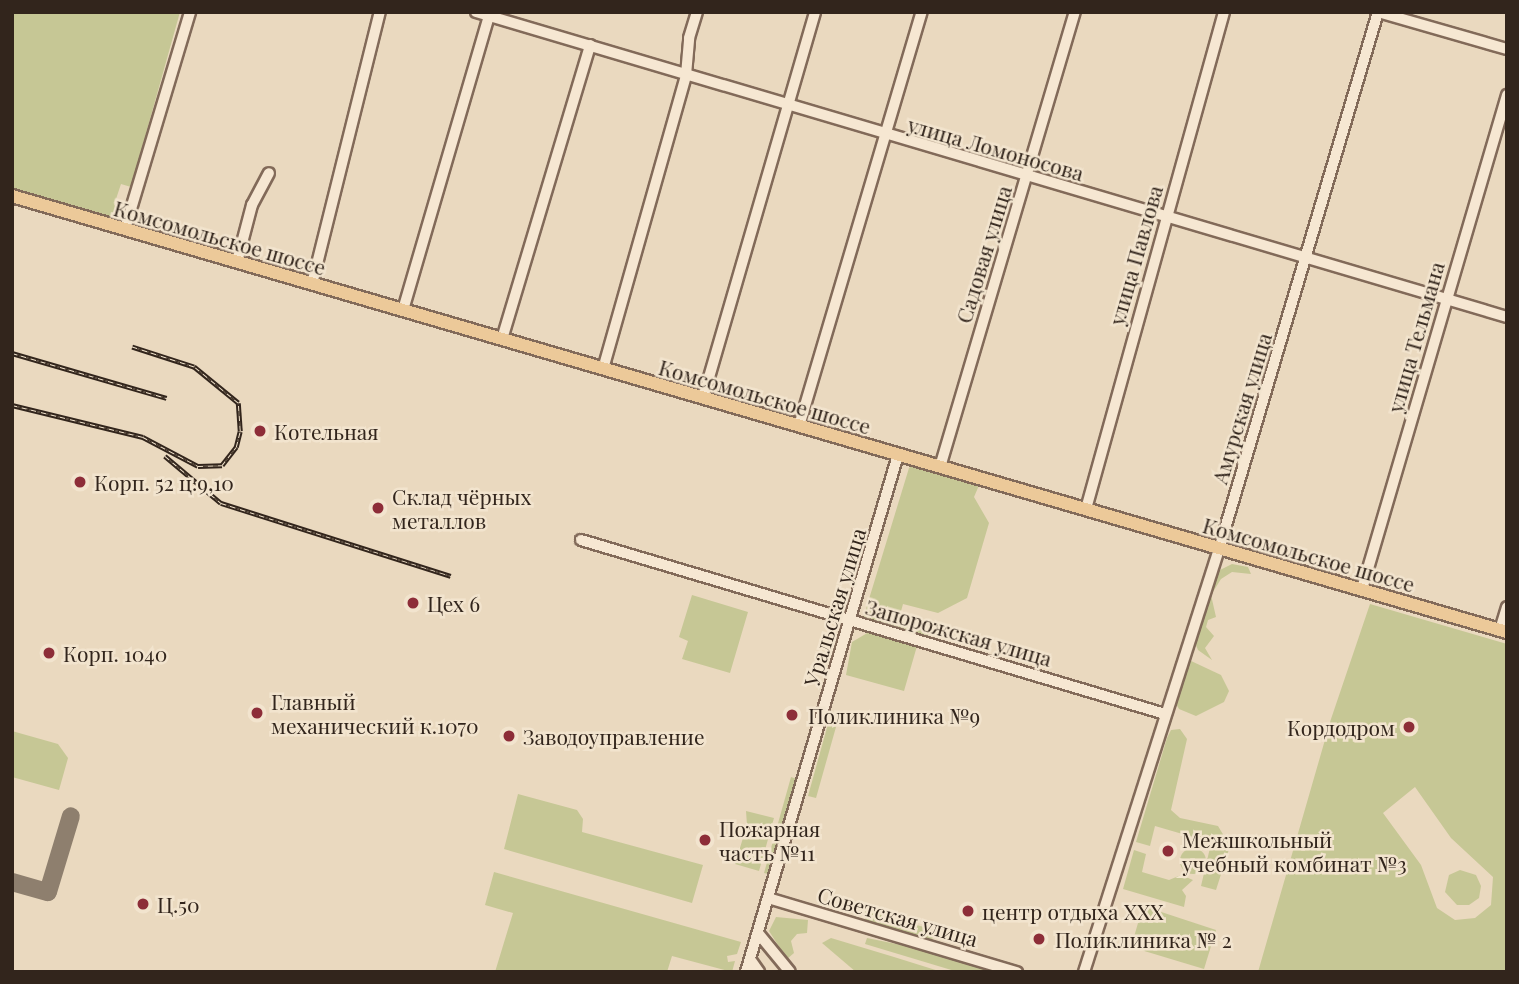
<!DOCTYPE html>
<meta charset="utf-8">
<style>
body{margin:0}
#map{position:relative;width:1519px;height:984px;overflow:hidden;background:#ead9bf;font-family:"Playfair Display",serif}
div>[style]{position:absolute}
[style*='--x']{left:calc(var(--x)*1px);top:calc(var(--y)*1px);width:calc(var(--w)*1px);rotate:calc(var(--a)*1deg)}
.green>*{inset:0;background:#c6c795}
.round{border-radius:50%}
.taxiway>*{height:18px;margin:-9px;padding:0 9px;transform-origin:9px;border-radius:9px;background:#8e7f6e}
.roads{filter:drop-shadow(2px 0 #826a59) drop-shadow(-2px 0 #826a59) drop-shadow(0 2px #826a59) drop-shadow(0 -2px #826a59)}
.minor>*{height:10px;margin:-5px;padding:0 5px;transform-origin:5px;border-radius:5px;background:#f6e7d2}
.major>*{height:12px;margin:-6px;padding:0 6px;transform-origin:6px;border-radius:6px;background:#ecc999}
.rail>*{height:4.5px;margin-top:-2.25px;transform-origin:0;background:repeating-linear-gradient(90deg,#f2e4ce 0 5px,#32251c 0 10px);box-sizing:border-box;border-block:2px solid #32251c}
.dots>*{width:19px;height:19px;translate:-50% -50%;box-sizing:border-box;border:4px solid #f2e4ce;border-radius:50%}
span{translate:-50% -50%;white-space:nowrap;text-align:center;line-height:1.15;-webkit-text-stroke:5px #f2e4ce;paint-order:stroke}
.street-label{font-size:21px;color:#32251c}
.poi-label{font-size:21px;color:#32251c}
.left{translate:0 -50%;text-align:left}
.right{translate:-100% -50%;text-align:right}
.frame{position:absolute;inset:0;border:14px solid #32251c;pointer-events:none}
</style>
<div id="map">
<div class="green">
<i style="clip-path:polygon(12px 12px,180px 12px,131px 187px,121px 184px,114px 205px,126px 213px,120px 221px,12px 192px)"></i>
<i style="clip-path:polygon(916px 463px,980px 483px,974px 497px,989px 523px,967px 598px,938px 613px,903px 604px,898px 622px,930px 631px,927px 640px,862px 622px,909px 468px)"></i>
<i style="clip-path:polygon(1232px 564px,1248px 567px,1251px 574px,1232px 572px,1221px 579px,1211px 595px,1216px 617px,1208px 620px,1206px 627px,1214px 636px,1205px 648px,1212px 660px,1198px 650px,1193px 638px,1212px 574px)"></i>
<i style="clip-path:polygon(692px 595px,748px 612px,730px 673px,682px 659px,688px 641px,679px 637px)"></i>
<i style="clip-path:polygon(evenodd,1370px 604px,1507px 644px,1507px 972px,1258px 972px,1331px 719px,1370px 604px,1415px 787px,1451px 838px,1493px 877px,1491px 905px,1475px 918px,1455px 920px,1437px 908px,1421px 865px,1383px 813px,1415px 787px)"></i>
<i style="clip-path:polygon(869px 632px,917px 646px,904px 691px,846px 675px,852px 642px)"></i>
<i style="clip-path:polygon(1189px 660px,1221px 675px,1229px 691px,1224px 702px,1196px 716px,1179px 709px,1175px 702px,1184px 663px)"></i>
<i style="clip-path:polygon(828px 724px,836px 727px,816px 798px,808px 796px)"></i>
<i style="clip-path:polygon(1180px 729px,1187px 739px,1171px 810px,1180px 818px,1218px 826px,1230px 846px,1216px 890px,1201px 886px,1213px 835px,1203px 840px,1155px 826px,1150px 846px,1136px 842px,1167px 738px,1171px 730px)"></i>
<i style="clip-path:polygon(12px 731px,58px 744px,68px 758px,59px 790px,12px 777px)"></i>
<i style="clip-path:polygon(791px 777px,800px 780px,772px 875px,764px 873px)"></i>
<i style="clip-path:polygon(518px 794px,577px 810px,583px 819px,582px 832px,703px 865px,692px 903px,504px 849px)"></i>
<i style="clip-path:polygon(746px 811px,774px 818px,759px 871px,735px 864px,747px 825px)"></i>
<i class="round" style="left:1180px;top:848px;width:26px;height:26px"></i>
<i style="clip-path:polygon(1134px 850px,1146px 854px,1142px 872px,1169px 880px,1181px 875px,1193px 880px,1182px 890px,1186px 896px,1184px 907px,1123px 889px)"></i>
<i style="clip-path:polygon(1460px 870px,1476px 875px,1481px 886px,1479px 898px,1469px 905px,1457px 905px,1445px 892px,1449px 875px)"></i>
<i style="clip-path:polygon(494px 872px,741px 942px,737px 954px,727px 956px,728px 962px,735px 961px,732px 972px,672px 956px,667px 972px,495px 972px,513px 913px,485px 905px)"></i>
<i style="clip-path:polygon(1143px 906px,1216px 930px,1204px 969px,1131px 947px)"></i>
<i style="clip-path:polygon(863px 910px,938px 931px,936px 936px,930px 940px,866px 921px)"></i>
<i style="clip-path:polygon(776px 917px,808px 920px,807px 933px,797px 934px,791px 941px,794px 953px,787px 959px,769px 931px)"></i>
<i style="clip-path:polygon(831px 938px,894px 957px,942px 972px,856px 972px,822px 943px)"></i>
<i style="clip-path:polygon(867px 938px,911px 947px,997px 972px,958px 972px,865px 944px)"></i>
</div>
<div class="taxiway">
<i style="--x:12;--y:882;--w:37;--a:16"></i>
<i style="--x:48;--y:892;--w:79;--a:-73.2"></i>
</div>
<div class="roads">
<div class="minor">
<i style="--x:476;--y:12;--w:1075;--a:16.48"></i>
<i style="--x:1378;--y:12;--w:134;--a:16"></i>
<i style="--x:125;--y:229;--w:227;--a:-73.3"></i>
<i style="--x:237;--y:262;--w:59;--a:-75.3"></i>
<i style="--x:252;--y:205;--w:36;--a:-62"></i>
<i style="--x:312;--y:284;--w:280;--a:-76"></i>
<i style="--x:403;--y:310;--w:309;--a:-73.7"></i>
<i style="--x:502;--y:339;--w:307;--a:-73.3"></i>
<i style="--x:603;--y:369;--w:305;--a:-74.2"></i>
<i style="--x:686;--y:75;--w:37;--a:-85"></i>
<i style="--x:689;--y:38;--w:27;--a:-73"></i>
<i style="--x:703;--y:398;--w:402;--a:-73.8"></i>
<i style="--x:799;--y:426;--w:432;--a:-73.5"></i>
<i style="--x:940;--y:467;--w:475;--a:-73.5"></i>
<i style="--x:1086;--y:509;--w:516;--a:-74.48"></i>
<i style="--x:581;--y:540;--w:609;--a:16.59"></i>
<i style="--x:1362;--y:589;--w:515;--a:-73.64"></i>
<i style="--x:1500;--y:630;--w:24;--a:-73"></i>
<i style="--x:768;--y:898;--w:260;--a:16.6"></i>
<i style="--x:758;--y:933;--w:50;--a:50.6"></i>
<i style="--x:750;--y:959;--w:16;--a:55"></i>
<i style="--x:746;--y:972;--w:539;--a:-73.62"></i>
<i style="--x:1084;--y:972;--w:462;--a:-72.3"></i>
<i style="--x:1224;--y:532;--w:542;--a:-73.5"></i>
</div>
<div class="major">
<i style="--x:12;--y:196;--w:1557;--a:16.26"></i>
</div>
</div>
<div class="rail">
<i style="--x:12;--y:353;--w:161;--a:16.2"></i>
<i style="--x:12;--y:405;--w:135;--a:13.7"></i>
<i style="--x:143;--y:437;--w:62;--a:27.8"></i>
<i style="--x:198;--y:466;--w:24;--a:-2"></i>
<i style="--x:222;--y:465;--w:23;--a:-52"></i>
<i style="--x:236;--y:447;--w:16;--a:-76"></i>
<i style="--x:240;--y:431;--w:28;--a:-94"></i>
<i style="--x:238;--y:403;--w:57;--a:-140.7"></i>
<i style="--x:194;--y:367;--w:65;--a:-162.1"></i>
<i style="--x:165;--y:456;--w:73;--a:40"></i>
<i style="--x:221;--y:503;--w:241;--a:17.6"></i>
</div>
<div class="dots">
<i style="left:260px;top:431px;background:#8d2d38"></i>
<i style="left:80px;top:482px;background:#8d2d38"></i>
<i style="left:378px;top:508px;background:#8d2d38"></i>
<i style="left:413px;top:603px;background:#8d2d38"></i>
<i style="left:49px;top:653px;background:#8d2d38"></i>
<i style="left:257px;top:713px;background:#8d2d38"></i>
<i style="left:792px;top:715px;background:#8d2d38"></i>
<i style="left:1409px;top:727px;background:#8d2d38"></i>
<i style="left:509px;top:736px;background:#8d2d38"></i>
<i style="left:705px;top:840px;background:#8d2d38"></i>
<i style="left:1168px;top:851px;background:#8d2d38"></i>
<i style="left:143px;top:904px;background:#8d2d38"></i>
<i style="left:968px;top:911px;background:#8d2d38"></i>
<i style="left:1039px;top:939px;background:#8d2d38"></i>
</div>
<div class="street-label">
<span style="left:996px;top:148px;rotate:16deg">улица Ломоносова</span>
<span style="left:220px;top:237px;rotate:16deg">Комсомольское шоссе</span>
<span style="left:983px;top:254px;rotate:-73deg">Садовая улица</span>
<span style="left:1135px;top:255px;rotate:-74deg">улица Павлова</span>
<span style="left:1415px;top:337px;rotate:-74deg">улица Тельмана</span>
<span style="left:765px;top:396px;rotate:16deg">Комсомольское шоссе</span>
<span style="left:1241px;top:408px;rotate:-73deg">Амурская улица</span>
<span style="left:1309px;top:554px;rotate:16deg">Комсомольское шоссе</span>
<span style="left:834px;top:607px;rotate:-73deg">Уральская улица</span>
<span style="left:959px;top:632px;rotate:16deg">Запорожская улица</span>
<span style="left:898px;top:916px;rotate:16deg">Советская улица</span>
</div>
<div class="poi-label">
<span class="left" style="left:274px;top:431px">Котельная</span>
<span class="left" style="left:94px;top:482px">Корп. 52 ц.9,10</span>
<span class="left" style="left:392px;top:508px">Склад чёрных<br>металлов</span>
<span class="left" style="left:427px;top:603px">Цех 6</span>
<span class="left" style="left:63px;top:653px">Корп. 1040</span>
<span class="left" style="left:271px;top:713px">Главный<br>механический к.1070</span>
<span class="left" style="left:808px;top:715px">Поликлиника №9</span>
<span class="right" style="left:1395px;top:727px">Кордодром</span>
<span class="left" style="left:523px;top:736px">Заводоуправление</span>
<span class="left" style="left:719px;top:840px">Пожарная<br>часть №11</span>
<span class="left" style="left:1182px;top:851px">Межшкольный<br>учебный комбинат №3</span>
<span class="left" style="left:157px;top:904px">Ц.50</span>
<span class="left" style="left:982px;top:911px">центр отдыха ХХХ</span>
<span class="left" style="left:1055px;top:939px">Поликлиника № 2</span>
</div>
<div class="frame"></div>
</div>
